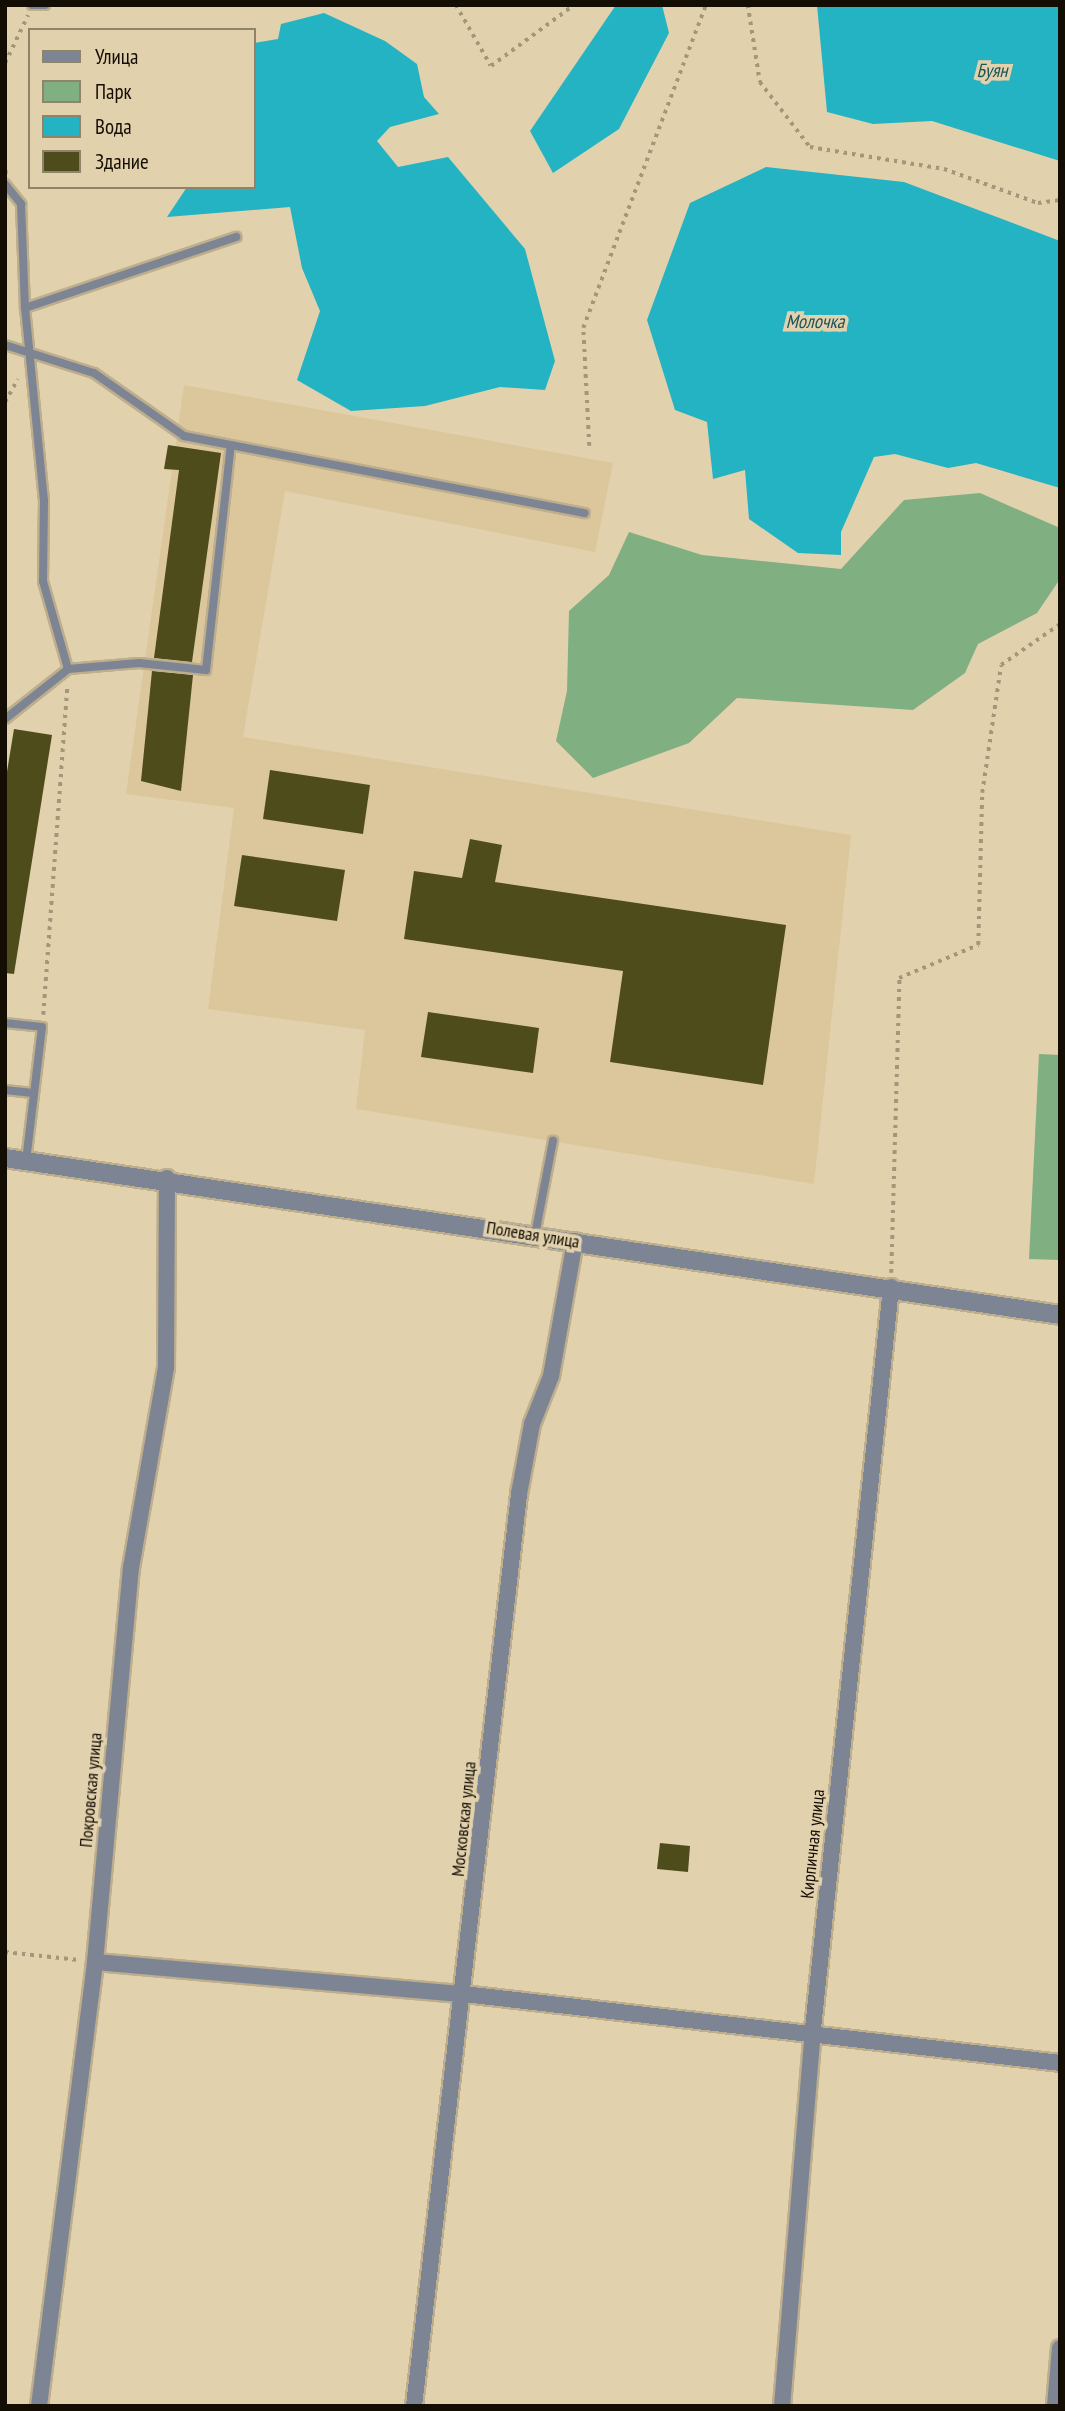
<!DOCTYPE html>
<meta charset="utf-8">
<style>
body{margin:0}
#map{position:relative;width:1065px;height:2411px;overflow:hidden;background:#e2d1ad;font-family:"PT Sans Narrow",sans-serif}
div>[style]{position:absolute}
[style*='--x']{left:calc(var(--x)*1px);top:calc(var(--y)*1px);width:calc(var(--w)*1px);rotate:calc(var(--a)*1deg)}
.built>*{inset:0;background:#dcc79c}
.green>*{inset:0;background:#80af82}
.water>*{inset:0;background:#23b3c2}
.building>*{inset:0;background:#4f4c1b}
.path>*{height:3.5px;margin-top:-1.75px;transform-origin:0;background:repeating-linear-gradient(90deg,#a39679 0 3.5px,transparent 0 8.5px)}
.roads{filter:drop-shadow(2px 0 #bdae8e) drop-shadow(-2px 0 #bdae8e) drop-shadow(0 2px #bdae8e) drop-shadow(0 -2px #bdae8e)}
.service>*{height:8px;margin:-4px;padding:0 4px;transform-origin:4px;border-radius:4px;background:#7d8493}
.minor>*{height:16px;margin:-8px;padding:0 8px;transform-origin:8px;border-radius:8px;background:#7d8493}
.tertiary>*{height:18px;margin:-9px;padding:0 9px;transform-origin:9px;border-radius:9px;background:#7d8493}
span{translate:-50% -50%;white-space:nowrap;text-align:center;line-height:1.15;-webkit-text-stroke:7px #e2d1ad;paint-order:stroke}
.street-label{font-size:18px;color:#130d03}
.water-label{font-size:19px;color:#1c545a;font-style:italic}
.frame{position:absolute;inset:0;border:7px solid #130d03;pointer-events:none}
.legend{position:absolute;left:28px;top:28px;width:228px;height:161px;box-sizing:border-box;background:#e2d1ad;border:2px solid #8f8369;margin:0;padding:9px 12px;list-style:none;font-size:21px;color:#130d03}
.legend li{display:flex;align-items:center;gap:14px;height:35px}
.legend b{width:35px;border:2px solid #8f8369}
</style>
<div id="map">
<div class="built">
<i style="clip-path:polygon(184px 385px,613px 463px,595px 552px,285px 491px,243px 737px,851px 835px,814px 1184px,356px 1109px,365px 1030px,208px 1009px,234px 808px,126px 794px)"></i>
</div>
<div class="green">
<i style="clip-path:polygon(980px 493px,1060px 528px,1060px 579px,1037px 613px,978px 644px,965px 673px,913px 710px,737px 698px,689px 743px,593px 778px,556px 741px,567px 691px,569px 611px,609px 575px,629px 532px,702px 555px,841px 569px,904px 500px)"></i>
<i style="clip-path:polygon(1039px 1054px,1060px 1055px,1060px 1260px,1029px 1259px)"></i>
</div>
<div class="water">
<i style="clip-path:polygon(616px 5px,662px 5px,669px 33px,619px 129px,553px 173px,530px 131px)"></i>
<i style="clip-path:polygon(817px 5px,1060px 5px,1060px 161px,932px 121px,873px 124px,827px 112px)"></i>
<i style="clip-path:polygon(324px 13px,385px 41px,417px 64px,424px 97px,439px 114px,390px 127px,377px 141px,398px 167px,448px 157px,525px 249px,555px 361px,545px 390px,500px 387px,425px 406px,351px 411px,297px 380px,320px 311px,302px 268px,290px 207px,167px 217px,187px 187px,254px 187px,254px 43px,278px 39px,281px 24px)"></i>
<i style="clip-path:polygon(766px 167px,904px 182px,1060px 241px,1060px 488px,976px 463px,948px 468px,895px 454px,874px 457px,841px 532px,841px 555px,798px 553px,749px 519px,745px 470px,713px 479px,707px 422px,675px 410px,647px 320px,690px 203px)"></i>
</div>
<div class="building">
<i style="clip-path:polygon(168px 445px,221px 453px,192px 662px,154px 658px,179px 470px,164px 469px)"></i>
<i style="clip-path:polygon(152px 671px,193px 675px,181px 791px,141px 781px)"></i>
<i style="clip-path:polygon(14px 729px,52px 735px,14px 974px,5px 973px,5px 784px)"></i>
<i style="clip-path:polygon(270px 770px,370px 785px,363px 834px,263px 819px)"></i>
<i style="clip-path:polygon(470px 839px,502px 845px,495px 882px,786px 925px,763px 1085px,610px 1062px,623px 971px,404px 939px,414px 871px,462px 878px)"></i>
<i style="clip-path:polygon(242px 855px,345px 870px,337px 921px,234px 906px)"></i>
<i style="clip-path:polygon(428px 1012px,539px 1028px,533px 1073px,421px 1057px)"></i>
<i style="clip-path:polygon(660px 1843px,690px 1846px,688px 1872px,657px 1869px)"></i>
</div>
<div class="path">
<i style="--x:456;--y:5;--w:70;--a:60.2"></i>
<i style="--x:491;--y:66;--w:103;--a:-36.3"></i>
<i style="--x:748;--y:5;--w:78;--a:81.1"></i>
<i style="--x:760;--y:82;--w:82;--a:52.4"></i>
<i style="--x:810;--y:147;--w:136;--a:9.3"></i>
<i style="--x:944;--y:169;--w:100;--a:19.9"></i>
<i style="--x:1038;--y:203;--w:22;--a:-8"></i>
<i style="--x:5;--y:63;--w:53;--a:-64.4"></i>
<i style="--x:5;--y:162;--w:12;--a:85"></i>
<i style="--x:5;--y:402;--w:26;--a:-61"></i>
<i style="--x:589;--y:446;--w:118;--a:-92.9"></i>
<i style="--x:583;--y:328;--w:346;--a:-69.2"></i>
<i style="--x:43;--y:1015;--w:329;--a:-85.8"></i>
<i style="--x:891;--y:1273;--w:295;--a:-88.4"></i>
<i style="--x:899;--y:978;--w:86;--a:-22.7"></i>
<i style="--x:978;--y:945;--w:152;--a:-88.5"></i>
<i style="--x:982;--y:793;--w:129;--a:-81.6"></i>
<i style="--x:1001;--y:665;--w:72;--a:-34.8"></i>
<i style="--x:5;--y:1952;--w:74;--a:6.2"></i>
</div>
<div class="roads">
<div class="service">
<i style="--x:32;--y:5;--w:13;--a:0"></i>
<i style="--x:5;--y:184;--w:26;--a:51"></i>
<i style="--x:21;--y:204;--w:104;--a:87.8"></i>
<i style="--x:5;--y:345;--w:93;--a:17.5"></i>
<i style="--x:94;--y:373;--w:110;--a:35"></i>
<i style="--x:184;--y:436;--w:408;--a:10.9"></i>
<i style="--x:68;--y:669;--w:91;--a:-105.9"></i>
<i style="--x:43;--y:581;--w:80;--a:-89.3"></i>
<i style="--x:44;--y:501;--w:194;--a:-95.6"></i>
<i style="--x:25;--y:308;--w:223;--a:-18.6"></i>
<i style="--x:5;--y:719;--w:80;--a:-38.4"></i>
<i style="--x:68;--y:669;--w:71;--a:-4.8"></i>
<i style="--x:139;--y:663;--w:67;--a:6"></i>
<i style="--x:206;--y:670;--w:226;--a:-83.7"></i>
<i style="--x:5;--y:1023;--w:37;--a:6"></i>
<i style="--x:42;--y:1027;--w:136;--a:96.8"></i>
<i style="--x:5;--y:1090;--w:28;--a:6"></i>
<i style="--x:535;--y:1235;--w:96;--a:-79.2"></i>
</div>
<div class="minor">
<i style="--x:95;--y:1962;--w:370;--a:5"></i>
<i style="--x:464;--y:1994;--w:600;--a:6.6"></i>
<i style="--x:39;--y:2406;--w:448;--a:-82.8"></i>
<i style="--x:95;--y:1962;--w:396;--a:-84.8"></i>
<i style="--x:131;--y:1568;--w:203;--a:-80.1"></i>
<i style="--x:166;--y:1368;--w:190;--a:-89.7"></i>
<i style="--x:414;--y:2406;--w:918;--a:-83.43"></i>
<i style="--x:519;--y:1494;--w:71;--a:-79.5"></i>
<i style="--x:532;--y:1424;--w:52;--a:-68.4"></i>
<i style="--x:551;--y:1376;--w:137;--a:-79.9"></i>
<i style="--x:782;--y:2406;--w:369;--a:-85.3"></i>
<i style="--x:812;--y:2038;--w:755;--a:-83.99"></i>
<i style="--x:1055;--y:2406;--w:58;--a:-85.1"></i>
</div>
<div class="tertiary">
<i style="--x:5;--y:1158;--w:1067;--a:8.46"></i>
</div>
</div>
<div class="street-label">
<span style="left:533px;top:1235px;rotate:9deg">Полевая улица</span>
<span style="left:91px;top:1790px;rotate:-85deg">Покровская улица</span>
<span style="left:464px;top:1819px;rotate:-84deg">Московская улица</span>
<span style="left:813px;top:1844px;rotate:-84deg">Кирпичная улица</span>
</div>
<div class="water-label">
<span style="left:992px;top:71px">Буян</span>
<span style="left:815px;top:322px">Молочка</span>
</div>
<div class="frame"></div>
<ul class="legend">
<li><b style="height:9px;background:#7d8493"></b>Улица</li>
<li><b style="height:19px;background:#80af82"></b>Парк</li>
<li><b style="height:19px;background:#23b3c2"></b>Вода</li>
<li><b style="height:19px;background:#4f4c1b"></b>Здание</li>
</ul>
</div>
